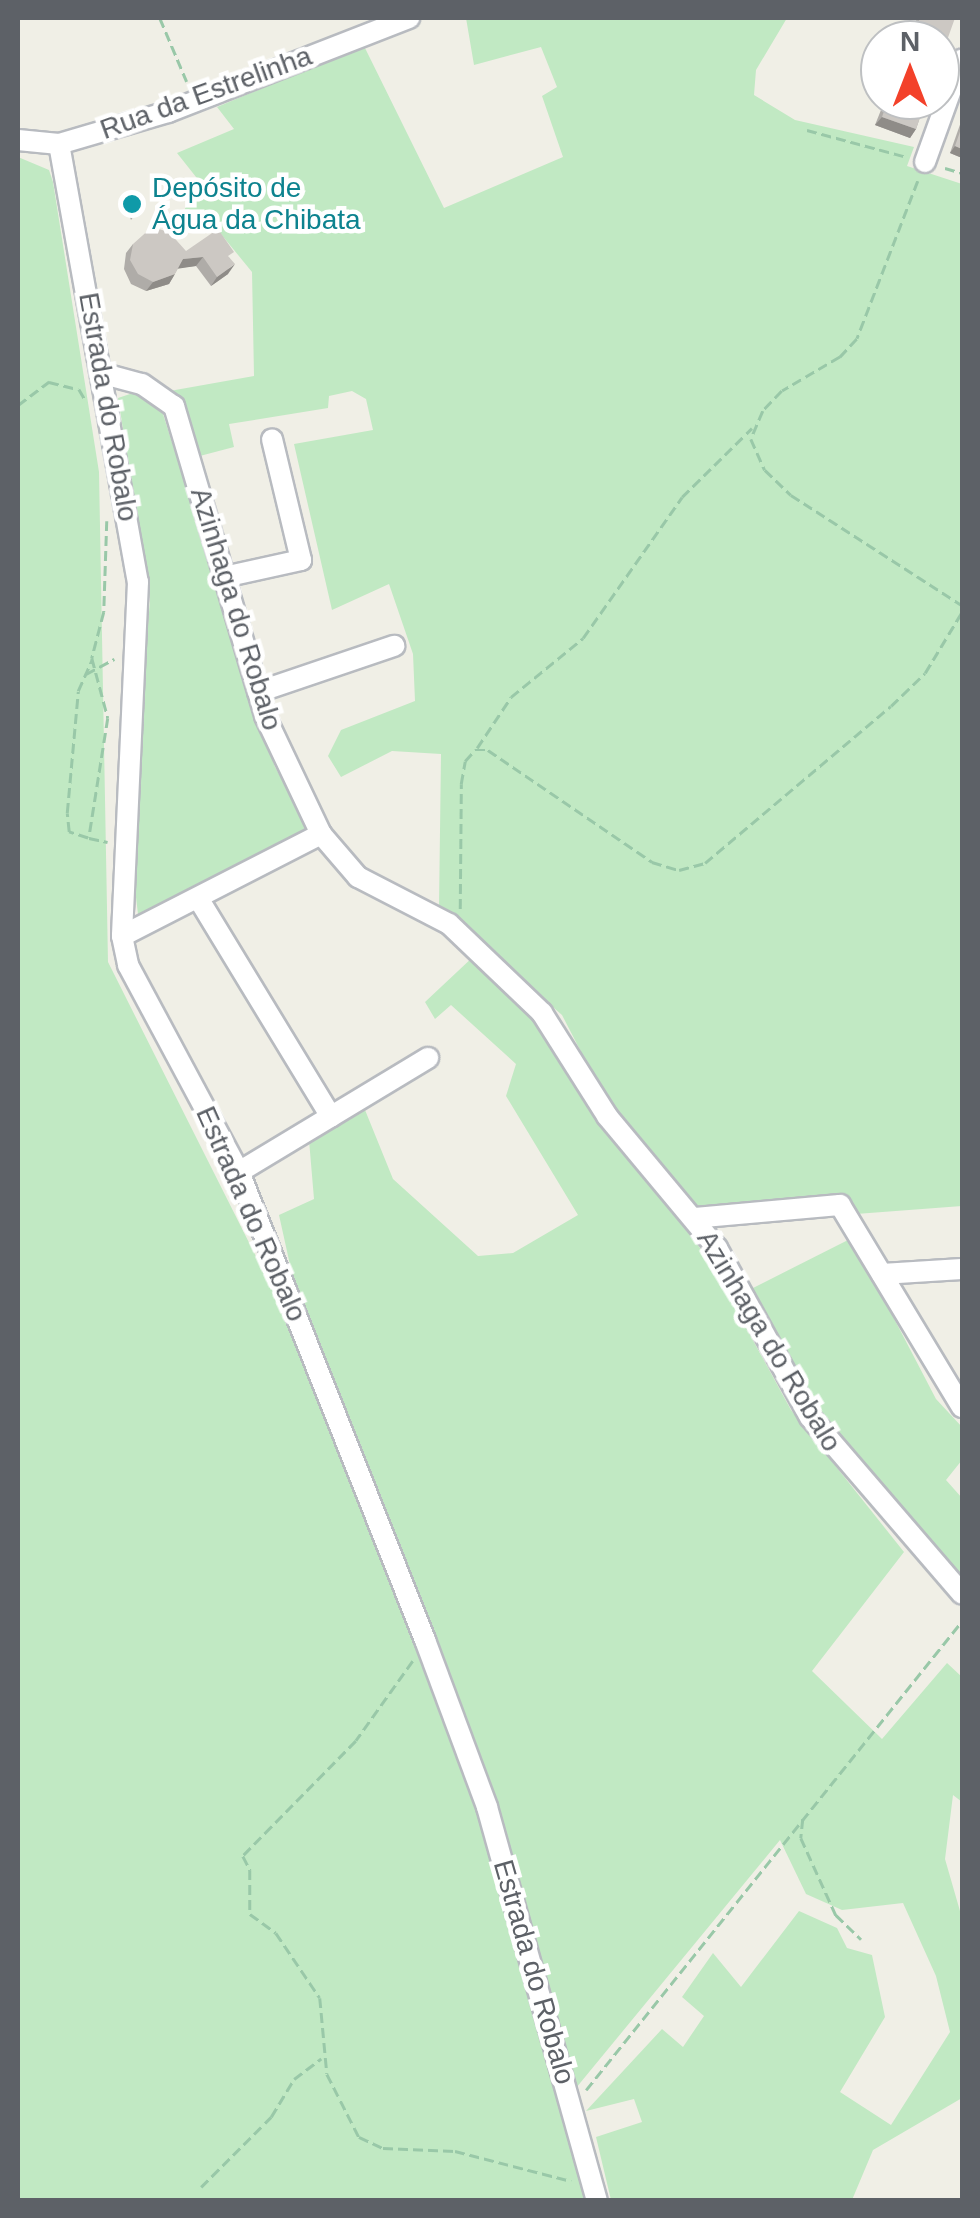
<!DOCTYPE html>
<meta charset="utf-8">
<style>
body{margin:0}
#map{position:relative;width:980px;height:2218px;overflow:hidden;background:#f0efe6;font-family:Arial,sans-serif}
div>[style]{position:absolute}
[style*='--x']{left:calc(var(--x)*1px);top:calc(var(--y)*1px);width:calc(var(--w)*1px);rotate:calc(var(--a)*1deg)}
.green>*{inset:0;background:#c1e9c3}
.path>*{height:2.5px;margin-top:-1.25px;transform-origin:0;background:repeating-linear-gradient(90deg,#99c8a8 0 10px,transparent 0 15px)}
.roads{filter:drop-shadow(2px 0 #b8bbc0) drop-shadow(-2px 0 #b8bbc0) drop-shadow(0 2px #b8bbc0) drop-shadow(0 -2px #b8bbc0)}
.minor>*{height:20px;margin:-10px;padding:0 10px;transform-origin:10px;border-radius:10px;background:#fff}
.wall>*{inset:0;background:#afaca8}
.shaded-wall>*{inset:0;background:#8f8c88}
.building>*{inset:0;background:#ccc8c3}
.dots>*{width:28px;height:28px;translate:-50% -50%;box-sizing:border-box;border:5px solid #fff;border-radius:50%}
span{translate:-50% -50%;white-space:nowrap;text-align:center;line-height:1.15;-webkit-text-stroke:9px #fff;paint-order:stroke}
.street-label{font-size:28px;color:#5d6167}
.culture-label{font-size:28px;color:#0d838f}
.left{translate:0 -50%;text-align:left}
.frame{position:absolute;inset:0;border:20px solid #5d6167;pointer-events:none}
.north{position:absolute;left:860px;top:20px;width:100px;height:100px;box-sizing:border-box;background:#fff;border:2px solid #bec0c2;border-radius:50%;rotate:0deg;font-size:28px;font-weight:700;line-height:40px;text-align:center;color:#5d6167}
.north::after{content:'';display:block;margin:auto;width:35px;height:45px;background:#f3412a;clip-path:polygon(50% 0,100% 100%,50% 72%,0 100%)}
</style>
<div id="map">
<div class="green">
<i style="clip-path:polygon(466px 18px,787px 18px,756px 70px,754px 95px,795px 120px,914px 147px,907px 166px,962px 184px,962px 1206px,856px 1214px,840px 1200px,693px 1207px,609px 1106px,562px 1015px,439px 908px,441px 754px,392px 751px,341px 777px,328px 756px,341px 730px,415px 701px,413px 654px,389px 584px,332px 610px,294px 444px,373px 430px,366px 399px,352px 391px,329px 396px,328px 408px,229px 424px,234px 447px,196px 457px,164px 392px,254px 376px,252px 272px,216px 228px,182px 214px,200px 182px,177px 153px,234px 129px,217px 107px,364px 46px,444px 208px,563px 157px,542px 96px,557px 87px,541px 47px,474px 65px)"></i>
<i style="clip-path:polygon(18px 157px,49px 170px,53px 182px,99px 472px,108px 962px,295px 1334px,438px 1657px,298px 1301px,279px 1215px,314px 1199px,309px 1140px,363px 1105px,393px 1179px,478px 1256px,513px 1253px,578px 1215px,506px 1096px,516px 1064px,451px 1005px,435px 1019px,425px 1002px,474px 956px,536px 1016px,599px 1124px,656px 1186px,712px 1265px,791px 1410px,904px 1552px,812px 1671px,882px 1739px,947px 1663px,962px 1677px,962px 1802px,953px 1795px,945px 1859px,962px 1918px,962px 2098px,873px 2150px,852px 2200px,611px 2200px,596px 2137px,642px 2122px,634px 2099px,586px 2111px,662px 2029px,683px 2047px,704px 2016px,682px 1997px,713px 1953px,741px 1987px,799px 1911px,837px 1928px,847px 1948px,872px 1955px,885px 2017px,840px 2092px,891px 2125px,950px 2032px,936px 1976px,903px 1903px,842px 1910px,806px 1894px,780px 1840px,576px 2088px,517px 1877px,599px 2200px,18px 2200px)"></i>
<i style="clip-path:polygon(136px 392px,163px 414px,275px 767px,311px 830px,139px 923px,131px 854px,150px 599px,118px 398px)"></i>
<i style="clip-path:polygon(852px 1238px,936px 1399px,962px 1427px,962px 1460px,946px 1480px,962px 1498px,962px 1577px,836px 1441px,751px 1289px)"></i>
</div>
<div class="path">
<i style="--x:160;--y:18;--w:69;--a:67.1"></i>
<i style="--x:807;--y:130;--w:104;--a:15.1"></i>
<i style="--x:945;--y:168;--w:18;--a:16"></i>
<i style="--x:918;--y:181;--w:169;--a:111.1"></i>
<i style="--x:857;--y:339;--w:25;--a:133"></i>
<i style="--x:840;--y:357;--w:67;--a:149.6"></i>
<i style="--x:782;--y:391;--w:28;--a:134"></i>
<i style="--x:763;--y:411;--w:30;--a:113"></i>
<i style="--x:751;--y:439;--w:34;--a:66"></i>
<i style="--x:765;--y:470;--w:36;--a:44"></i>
<i style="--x:791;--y:495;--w:203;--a:32.8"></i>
<i style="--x:79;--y:389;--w:14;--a:60"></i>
<i style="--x:18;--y:405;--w:39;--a:-37"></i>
<i style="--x:49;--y:382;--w:30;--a:14"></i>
<i style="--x:107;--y:521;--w:91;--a:91.9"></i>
<i style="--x:104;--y:612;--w:48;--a:104.6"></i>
<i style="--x:92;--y:658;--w:62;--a:75.1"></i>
<i style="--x:108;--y:718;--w:121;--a:99"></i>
<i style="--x:89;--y:838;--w:19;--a:12"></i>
<i style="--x:86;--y:674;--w:32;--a:-28"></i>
<i style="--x:477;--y:748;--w:61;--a:-56.3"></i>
<i style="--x:511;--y:697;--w:93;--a:-39.3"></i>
<i style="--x:583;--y:638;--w:172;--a:-54.9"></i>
<i style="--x:682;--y:497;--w:98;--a:-44.6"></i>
<i style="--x:88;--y:838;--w:20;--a:-162"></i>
<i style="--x:69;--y:832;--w:19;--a:-96"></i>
<i style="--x:67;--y:813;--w:122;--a:-84.8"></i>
<i style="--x:78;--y:691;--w:34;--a:-66"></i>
<i style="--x:460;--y:909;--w:125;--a:-89.5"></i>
<i style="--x:461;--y:784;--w:23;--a:-80"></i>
<i style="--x:465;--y:761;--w:15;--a:-48"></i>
<i style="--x:475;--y:750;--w:13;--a:0"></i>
<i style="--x:488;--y:750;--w:199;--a:34.3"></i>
<i style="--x:652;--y:862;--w:28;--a:17"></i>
<i style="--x:679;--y:870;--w:27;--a:-15"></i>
<i style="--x:705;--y:863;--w:243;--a:-40.2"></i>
<i style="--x:891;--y:706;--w:47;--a:-44.1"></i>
<i style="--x:925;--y:673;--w:71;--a:-58.8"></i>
<i style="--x:413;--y:1661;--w:98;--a:125.5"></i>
<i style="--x:356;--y:1741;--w:161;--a:134.5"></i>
<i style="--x:243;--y:1856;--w:16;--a:63"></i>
<i style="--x:250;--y:1870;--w:44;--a:90"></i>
<i style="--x:250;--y:1914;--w:32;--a:36"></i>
<i style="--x:276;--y:1933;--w:78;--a:55.9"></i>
<i style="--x:320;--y:1998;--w:76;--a:84.7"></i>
<i style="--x:327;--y:2074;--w:71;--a:63.1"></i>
<i style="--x:359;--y:2137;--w:26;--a:25"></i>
<i style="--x:383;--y:2148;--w:72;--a:2.4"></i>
<i style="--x:455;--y:2151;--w:120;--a:14.5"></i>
<i style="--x:803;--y:1819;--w:19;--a:96"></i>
<i style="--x:801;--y:1838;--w:85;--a:65.6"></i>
<i style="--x:836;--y:1915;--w:35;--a:44"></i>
<i style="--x:586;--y:2090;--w:601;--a:-51.28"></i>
<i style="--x:201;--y:2187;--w:99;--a:-45"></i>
<i style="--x:271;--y:2117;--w:44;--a:-58.8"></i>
<i style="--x:294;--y:2079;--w:34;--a:-37"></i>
</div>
<div class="roads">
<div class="minor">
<i style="--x:18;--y:140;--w:41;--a:5.6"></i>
<i style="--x:59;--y:144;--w:114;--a:-16.4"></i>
<i style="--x:168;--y:112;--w:259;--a:-21.3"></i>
<i style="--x:59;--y:144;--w:445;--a:79.8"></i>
<i style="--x:138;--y:582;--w:354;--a:92.6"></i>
<i style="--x:122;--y:936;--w:30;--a:78"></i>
<i style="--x:128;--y:965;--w:235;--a:61.8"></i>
<i style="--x:239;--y:1172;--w:504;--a:68.33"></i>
<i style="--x:425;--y:1640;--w:178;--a:69.6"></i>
<i style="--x:487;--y:1807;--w:408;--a:74.4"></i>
<i style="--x:925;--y:162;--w:109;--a:-70.2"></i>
<i style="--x:104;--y:374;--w:39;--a:15"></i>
<i style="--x:142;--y:384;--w:39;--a:35"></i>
<i style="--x:174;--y:406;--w:323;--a:73.6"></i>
<i style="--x:265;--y:716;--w:131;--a:64.6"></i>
<i style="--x:321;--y:834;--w:57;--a:49.3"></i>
<i style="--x:358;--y:877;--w:102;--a:27.3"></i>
<i style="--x:449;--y:924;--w:129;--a:43.7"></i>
<i style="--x:542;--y:1013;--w:122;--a:57.7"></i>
<i style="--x:607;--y:1116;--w:172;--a:50.2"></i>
<i style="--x:717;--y:1248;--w:193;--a:61.2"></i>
<i style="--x:810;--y:1417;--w:233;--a:49.3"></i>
<i style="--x:224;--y:577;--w:79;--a:-12.4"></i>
<i style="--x:301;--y:560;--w:124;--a:-103.5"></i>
<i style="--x:258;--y:692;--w:144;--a:-18.7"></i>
<i style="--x:198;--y:898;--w:256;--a:58.7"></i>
<i style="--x:122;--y:936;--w:224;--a:-27.1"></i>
<i style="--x:239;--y:1172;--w:221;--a:-31.1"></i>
<i style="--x:694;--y:1218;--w:147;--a:-5.1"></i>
<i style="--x:840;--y:1205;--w:236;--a:58.9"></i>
<i style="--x:882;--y:1274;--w:80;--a:-3.6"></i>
</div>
</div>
<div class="wall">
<i style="clip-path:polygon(917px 18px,955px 18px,940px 40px,908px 40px)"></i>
<i style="clip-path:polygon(885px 100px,926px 100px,916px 129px,910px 138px,875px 125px)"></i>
<i style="clip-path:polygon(962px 119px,962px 158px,950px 153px)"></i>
<i style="clip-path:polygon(126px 196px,144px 202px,131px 220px,124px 200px)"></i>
<i style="clip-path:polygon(133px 244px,230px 258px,228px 274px,211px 286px,196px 266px,178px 268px,169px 284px,146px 291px,131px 284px,124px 269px,126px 253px)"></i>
</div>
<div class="shaded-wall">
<i style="clip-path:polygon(882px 117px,916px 129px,910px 138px,875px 125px)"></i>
<i style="clip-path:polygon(955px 146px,962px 149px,962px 158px,950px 153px)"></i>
<i style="clip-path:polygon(203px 257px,196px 266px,176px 269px,183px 259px)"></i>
<i style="clip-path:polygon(235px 264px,228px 274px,211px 286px,217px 277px)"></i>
<i style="clip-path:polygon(175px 274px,169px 284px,146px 291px,153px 282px)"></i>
</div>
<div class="building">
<i style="clip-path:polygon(920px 18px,955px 18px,940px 60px,940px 40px,911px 40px)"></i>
<i style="clip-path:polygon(888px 100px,926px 100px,916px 129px,882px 117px)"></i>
<i style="clip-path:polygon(962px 126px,962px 149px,955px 146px)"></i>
<i style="clip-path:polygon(136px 191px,144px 202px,133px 216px,126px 196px)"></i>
<i style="clip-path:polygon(152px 227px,169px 232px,186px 251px,218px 229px,234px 252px,228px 256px,235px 264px,217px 277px,203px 257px,183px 259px,175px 274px,153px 282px,138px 274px,130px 260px,133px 244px)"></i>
</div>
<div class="dots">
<i style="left:132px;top:204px;background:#0f9aa8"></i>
</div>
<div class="street-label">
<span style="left:206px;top:93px;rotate:-20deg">Rua da Estrelinha</span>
<span style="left:108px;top:407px;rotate:80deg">Estrada do Robalo</span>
<span style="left:236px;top:609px;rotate:73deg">Azinhaga do Robalo</span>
<span style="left:251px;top:1214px;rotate:66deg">Estrada do Robalo</span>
<span style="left:769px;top:1341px;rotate:59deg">Azinhaga do Robalo</span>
<span style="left:534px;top:1972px;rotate:74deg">Estrada do Robalo</span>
</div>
<div class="culture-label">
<span class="left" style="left:152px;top:204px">Depósito de<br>Água da Chibata</span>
</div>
<div class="frame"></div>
<div class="north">N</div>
</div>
